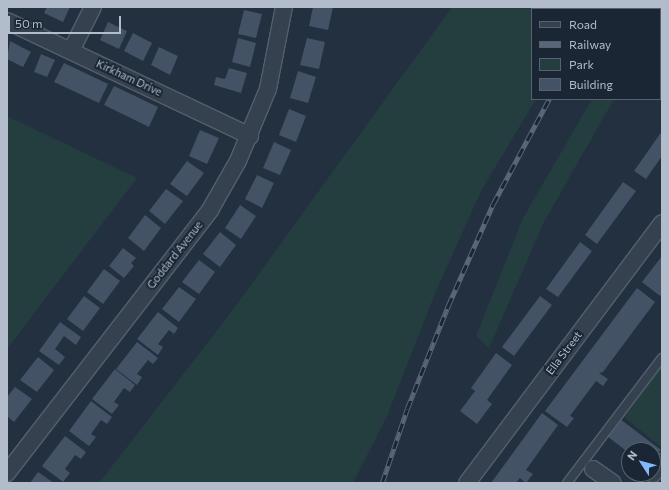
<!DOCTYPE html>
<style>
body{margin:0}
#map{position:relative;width:669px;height:490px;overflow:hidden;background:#223040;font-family:Commissioner,sans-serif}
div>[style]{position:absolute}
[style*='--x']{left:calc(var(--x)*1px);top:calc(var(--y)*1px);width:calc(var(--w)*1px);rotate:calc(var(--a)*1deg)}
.green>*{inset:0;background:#243e40}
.building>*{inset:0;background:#435264}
.roads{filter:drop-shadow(1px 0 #545f6d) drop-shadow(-1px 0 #545f6d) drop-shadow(0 1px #545f6d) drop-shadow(0 -1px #545f6d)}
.lane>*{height:8px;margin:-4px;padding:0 4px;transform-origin:4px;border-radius:4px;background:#36414f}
.street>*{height:16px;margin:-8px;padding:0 8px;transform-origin:8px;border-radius:8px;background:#36414f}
.rail>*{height:4.5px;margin-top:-2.25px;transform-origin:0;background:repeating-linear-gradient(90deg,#1b2634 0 9px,#586677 0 18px);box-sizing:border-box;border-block:1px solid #586677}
span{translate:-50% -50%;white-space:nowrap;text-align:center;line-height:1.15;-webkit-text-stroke:4px #1b2634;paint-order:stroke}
.street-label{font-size:11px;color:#b2bcca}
.frame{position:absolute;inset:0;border:8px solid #b2bcca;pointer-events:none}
.legend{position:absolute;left:531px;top:8px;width:130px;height:92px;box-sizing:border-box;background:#1b2634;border:1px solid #576270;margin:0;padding:5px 7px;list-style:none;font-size:12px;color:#b2bcca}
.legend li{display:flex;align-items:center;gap:8px;height:20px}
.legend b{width:20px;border:1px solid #576270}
.north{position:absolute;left:621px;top:442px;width:40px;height:40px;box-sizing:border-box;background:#1b2634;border:1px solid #576270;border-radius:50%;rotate:306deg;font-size:11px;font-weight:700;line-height:16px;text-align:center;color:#b2bcca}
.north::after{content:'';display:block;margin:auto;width:14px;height:18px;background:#83b7ff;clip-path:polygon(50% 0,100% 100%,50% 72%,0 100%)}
.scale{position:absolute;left:8px;top:16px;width:113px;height:18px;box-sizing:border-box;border:2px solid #b2bcca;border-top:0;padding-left:5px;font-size:12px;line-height:14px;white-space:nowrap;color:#b2bcca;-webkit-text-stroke:3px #1b2634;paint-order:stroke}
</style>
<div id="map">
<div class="green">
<i style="clip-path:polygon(452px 7px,593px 7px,532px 9px,532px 99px,536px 99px,481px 191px,434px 296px,387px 416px,353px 483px,99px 483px,229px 315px)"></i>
<i style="clip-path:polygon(592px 99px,614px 99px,544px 222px,489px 348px,476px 336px,523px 218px)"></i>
<i style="clip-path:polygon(7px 116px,137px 178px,7px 349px)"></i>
<i style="clip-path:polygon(662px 366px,662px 448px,624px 417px)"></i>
</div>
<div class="building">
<i style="clip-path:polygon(47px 7px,70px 7px,63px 22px,44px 13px)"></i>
<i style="clip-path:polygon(313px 7px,333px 7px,328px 30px,309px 26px)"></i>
<i style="clip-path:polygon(244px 10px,262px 14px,256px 38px,238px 34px)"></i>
<i style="clip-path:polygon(108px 22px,127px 31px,119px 49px,100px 40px)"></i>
<i style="clip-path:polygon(133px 33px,152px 43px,143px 61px,124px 51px)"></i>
<i style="clip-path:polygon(238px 38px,256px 43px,250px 67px,232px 62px)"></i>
<i style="clip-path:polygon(307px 38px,325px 42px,319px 69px,300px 65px)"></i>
<i style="clip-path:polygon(10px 41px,31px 52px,23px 67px,7px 59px)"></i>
<i style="clip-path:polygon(159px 47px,178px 56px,170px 75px,151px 65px)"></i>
<i style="clip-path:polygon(41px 54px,55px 60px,47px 77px,34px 72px)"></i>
<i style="clip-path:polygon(64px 63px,108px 84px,99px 103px,54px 82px)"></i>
<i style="clip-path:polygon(229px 68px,247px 73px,241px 93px,214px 85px,216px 77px,225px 79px)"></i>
<i style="clip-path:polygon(298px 71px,316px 77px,308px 103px,290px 98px)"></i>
<i style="clip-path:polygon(114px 86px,158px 107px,149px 127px,104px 105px)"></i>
<i style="clip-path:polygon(289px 109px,306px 116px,296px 142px,279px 135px)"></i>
<i style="clip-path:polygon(200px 130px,219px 138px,207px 164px,189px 156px)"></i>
<i style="clip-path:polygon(662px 131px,662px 156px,646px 179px,634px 171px)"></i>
<i style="clip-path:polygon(274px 142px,291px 150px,280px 175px,263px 168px)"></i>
<i style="clip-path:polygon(187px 161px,204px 173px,187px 196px,170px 184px)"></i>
<i style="clip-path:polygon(257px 175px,274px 183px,262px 208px,245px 199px)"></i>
<i style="clip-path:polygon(623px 182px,636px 191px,597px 244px,585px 235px)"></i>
<i style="clip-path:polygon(166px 189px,183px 201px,165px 224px,149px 211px)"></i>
<i style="clip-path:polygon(240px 205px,256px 216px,241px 239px,225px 228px)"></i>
<i style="clip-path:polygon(145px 215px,161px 228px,144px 251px,128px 238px)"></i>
<i style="clip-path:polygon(220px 232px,236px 245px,220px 267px,203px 254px)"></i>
<i style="clip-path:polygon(580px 242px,592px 251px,558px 297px,546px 289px)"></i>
<i style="clip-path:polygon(123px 248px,136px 258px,131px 263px,134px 266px,124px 278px,109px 266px)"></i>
<i style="clip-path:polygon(662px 256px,662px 294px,660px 296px,642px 282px)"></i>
<i style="clip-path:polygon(199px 260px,215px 272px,199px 294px,182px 282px)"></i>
<i style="clip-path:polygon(104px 269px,120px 281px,103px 304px,87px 292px)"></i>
<i style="clip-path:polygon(179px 287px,196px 299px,179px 322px,162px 309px)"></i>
<i style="clip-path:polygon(637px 288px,655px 302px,603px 372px,599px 373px,608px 379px,603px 386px,596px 381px,570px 416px,574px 418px,567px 427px,545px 411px)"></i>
<i style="clip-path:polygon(84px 296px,100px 308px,83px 331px,67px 319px)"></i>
<i style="clip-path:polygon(540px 296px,552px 305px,514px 356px,502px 347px)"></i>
<i style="clip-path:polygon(158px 312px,178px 328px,174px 334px,169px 330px,158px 344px,163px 347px,158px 355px,137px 339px)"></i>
<i style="clip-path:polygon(60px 322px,81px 337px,76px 345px,64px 336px,55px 349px,65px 357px,59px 365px,39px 351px)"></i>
<i style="clip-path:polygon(137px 342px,158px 358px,153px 364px,148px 360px,137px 374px,142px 377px,137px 385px,116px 369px)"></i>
<i style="clip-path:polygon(496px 353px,512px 365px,487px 400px,492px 404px,477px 424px,460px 411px,475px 391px,471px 388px)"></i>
<i style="clip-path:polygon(38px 357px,54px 370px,37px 392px,20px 380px)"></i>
<i style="clip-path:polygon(115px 369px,135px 385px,130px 392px,124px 388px,114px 402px,119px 405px,112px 414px,92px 399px)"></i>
<i style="clip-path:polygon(15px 387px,32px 399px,14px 422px,7px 416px,7px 397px)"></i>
<i style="clip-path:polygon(91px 401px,112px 417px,107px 424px,101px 420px,91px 434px,96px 437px,89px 446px,69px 431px)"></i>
<i style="clip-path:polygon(542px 413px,558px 425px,526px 470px,533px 474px,526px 483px,520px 478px,516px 483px,491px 483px)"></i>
<i style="clip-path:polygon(620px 419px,661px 450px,653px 460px,653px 450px,629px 450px,629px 453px,607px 436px)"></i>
<i style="clip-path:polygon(65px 436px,86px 452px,81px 459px,75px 455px,65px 469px,70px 473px,63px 482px,42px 466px)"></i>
<i style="clip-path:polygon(38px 472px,54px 483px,30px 483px)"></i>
</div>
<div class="roads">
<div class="lane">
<i style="--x:567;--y:483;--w:157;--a:-52.8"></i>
</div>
<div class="street">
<i style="--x:7;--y:21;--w:269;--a:25.3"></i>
<i style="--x:71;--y:51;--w:49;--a:-63.4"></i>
<i style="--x:593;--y:469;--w:24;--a:35"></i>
<i style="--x:7;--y:473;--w:332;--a:-52.3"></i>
<i style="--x:210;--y:210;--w:56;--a:-60.3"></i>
<i style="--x:238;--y:161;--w:78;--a:-67.4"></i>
<i style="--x:268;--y:89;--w:84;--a:-79"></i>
<i style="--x:653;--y:474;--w:15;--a:-53"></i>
<i style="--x:467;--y:483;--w:325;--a:-53.1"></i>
</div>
</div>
<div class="rail">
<i style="--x:607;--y:9;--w:2;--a:-63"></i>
<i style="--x:382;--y:483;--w:78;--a:-71.3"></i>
<i style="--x:407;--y:409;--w:111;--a:-68.3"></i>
<i style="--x:448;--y:306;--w:111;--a:-66.2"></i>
<i style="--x:493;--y:204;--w:119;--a:-61.9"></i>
</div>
<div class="street-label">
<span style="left:129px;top:78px;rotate:25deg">Kirkham Drive</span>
<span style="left:175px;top:255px;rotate:-52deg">Goddard Avenue</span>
<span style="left:564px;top:353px;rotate:-53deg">Ella Street</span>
</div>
<div class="frame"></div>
<ul class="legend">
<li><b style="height:5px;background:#36414f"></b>Road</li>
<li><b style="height:5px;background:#586677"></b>Railway</li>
<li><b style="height:11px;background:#243e40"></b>Park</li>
<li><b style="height:11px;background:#435264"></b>Building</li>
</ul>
<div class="north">N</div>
<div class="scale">50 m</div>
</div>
